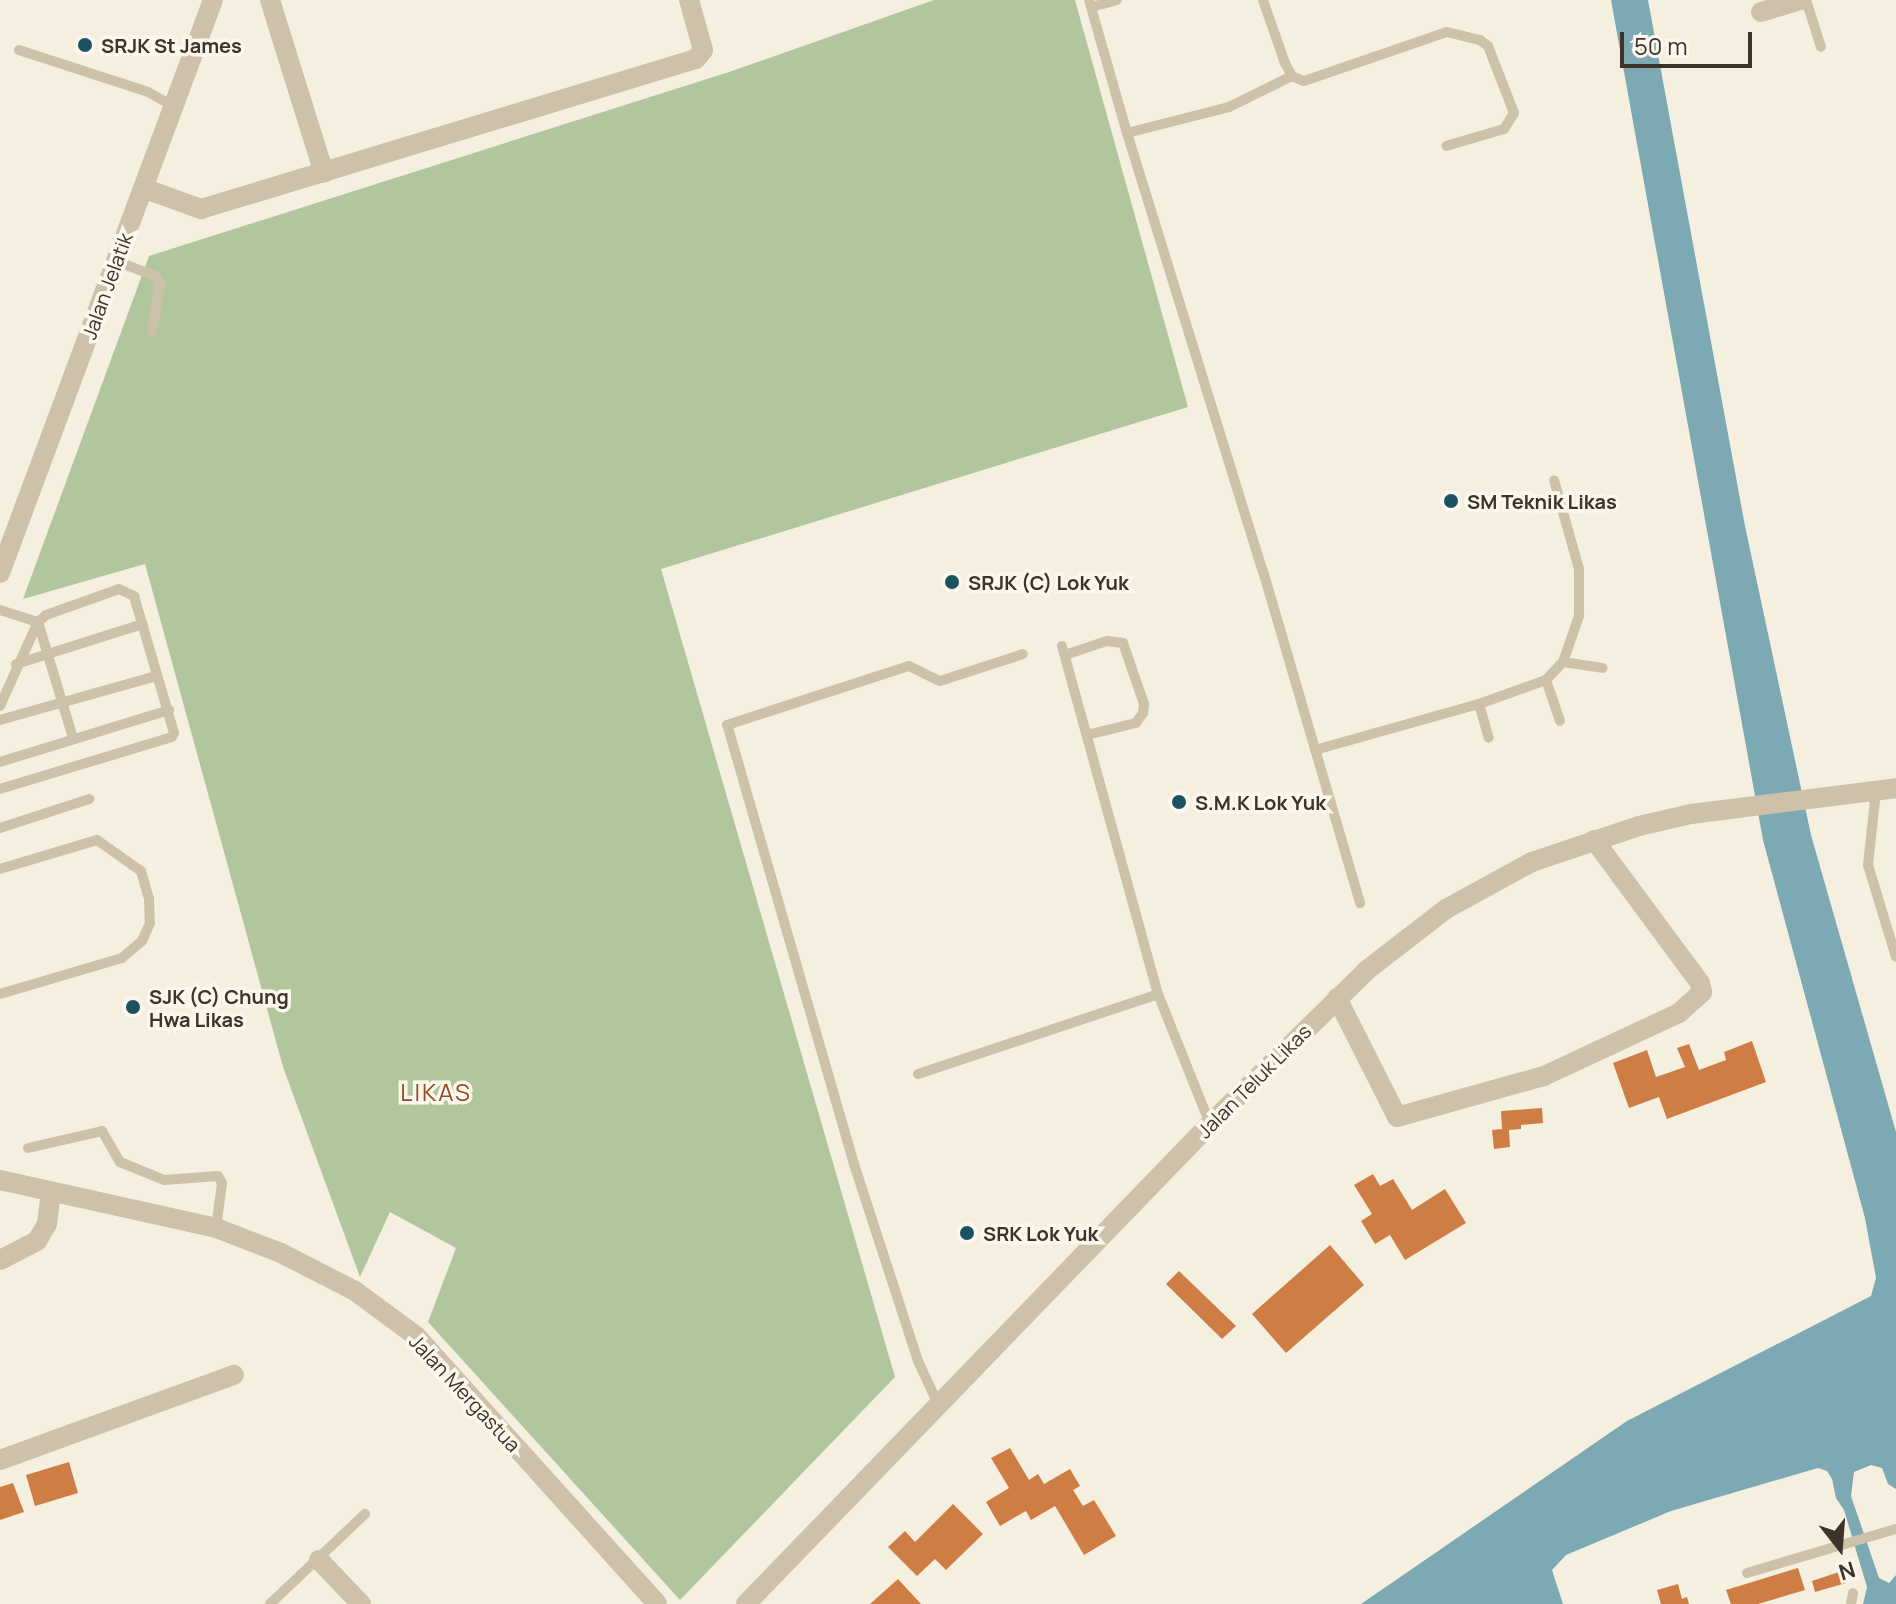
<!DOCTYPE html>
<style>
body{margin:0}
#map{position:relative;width:1896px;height:1604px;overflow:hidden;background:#f5efe0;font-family:Manrope,sans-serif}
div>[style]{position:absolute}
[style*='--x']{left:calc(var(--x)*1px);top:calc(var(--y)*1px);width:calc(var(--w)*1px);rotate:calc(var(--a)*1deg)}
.green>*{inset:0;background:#b2c69e}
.water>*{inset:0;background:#7da9b4}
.building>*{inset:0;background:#ce7d45}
.service>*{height:10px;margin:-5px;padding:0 5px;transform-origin:5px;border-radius:5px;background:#cec1aa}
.minor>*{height:20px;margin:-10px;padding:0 10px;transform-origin:10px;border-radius:10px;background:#cec1aa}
.tertiary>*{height:20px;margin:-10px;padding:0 10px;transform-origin:10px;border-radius:10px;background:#cec1aa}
.dots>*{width:22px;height:22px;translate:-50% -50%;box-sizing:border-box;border:4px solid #fcf7ed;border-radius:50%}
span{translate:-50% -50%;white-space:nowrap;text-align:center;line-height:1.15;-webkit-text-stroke:7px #fcf7ed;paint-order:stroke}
.poi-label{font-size:20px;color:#3c332a;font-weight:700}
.left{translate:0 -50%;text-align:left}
.street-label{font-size:20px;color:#3c332a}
.quarter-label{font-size:24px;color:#914c1d;letter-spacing:2px}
.north{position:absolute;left:1800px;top:1508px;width:80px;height:80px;-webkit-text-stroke:6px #fcf7ed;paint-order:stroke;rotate:163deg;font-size:22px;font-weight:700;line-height:32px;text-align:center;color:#3c332a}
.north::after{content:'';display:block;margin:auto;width:28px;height:36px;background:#3c332a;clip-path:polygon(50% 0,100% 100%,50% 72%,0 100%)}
.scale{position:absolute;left:1620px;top:32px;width:132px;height:36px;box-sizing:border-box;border:4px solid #3c332a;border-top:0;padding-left:10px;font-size:24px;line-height:28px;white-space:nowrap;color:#3c332a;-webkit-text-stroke:6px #fcf7ed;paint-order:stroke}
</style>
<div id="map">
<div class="green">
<i style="clip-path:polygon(934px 0,1075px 0,1188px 407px,661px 569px,895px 1377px,680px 1600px,428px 1322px,456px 1248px,390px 1212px,360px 1277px,283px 1067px,145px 564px,23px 599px,149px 256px,729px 72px)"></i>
</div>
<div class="water">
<i style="clip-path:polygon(1611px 0,1648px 0,1745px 526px,1811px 835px,1896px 1132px,1896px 1489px,1888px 1484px,1882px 1468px,1871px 1465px,1854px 1472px,1851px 1496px,1879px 1578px,1889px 1583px,1896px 1575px,1896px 1604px,1863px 1604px,1867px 1587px,1844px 1510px,1836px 1498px,1832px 1479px,1827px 1471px,1818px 1468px,1671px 1511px,1566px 1555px,1552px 1570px,1563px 1604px,1361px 1604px,1627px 1421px,1871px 1296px,1876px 1278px,1865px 1218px,1763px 840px)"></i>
</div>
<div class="building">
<i style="clip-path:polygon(1752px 1041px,1766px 1082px,1667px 1119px,1659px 1097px,1629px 1108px,1613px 1063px,1647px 1050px,1656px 1077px,1685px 1067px,1677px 1048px,1689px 1044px,1699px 1070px,1726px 1060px,1724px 1052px)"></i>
<i style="clip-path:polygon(1542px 1108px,1543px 1123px,1521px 1125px,1521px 1129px,1509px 1130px,1510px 1147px,1494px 1149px,1492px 1130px,1502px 1129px,1501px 1111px)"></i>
<i style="clip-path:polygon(1373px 1174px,1380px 1186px,1393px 1179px,1412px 1210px,1445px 1189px,1466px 1223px,1405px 1260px,1390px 1235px,1375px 1244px,1361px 1221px,1372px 1214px,1354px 1185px)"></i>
<i style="clip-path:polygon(1330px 1245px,1364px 1285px,1286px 1353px,1252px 1314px)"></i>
<i style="clip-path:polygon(1179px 1271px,1236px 1326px,1222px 1339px,1166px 1284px)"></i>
<i style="clip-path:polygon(1010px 1448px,1029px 1480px,1038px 1474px,1044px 1484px,1070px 1469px,1080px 1486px,1073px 1490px,1083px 1506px,1094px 1500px,1116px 1536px,1084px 1555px,1055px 1506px,1031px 1520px,1026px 1511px,1000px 1526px,986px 1502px,1009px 1488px,991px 1458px)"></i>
<i style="clip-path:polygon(69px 1462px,78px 1493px,35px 1506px,26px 1475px)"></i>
<i style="clip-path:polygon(13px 1483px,24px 1512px,0 1520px,0 1487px)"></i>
<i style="clip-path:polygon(953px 1504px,983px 1534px,946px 1570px,935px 1559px,917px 1576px,888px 1547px,905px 1531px,915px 1542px)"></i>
<i style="clip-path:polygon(1798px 1568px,1805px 1590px,1758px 1604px,1731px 1604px,1726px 1590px)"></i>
<i style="clip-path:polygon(1842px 1571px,1846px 1583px,1815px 1592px,1812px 1581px)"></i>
<i style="clip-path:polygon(898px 1579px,921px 1604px,870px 1604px)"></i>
<i style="clip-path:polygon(1678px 1584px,1682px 1599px,1687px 1597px,1689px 1604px,1661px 1604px,1657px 1590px)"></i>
</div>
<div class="service">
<i style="--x:1089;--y:0;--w:138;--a:74.1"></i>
<i style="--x:1127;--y:133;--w:459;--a:72.8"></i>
<i style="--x:1263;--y:571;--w:346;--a:73.7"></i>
<i style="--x:1263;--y:0;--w:67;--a:70.8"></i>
<i style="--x:1285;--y:63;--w:15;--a:62"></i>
<i style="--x:1292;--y:76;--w:13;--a:23"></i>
<i style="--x:1304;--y:81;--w:151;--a:-18.9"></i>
<i style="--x:1447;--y:32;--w:34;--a:14"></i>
<i style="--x:1480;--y:40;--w:10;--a:37"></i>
<i style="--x:1488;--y:46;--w:72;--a:68.8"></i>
<i style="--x:1514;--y:113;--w:19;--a:122"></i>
<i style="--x:1504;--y:129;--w:60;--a:163.7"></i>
<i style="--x:1806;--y:0;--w:49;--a:72.3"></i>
<i style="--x:1092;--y:7;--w:26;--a:-16"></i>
<i style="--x:19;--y:50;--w:136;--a:18"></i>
<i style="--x:148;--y:92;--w:29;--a:29"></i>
<i style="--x:1127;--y:133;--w:105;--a:-14.3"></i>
<i style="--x:1229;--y:107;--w:70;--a:-26.2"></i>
<i style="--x:116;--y:261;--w:42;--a:21"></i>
<i style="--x:155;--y:276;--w:9;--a:54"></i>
<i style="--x:160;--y:283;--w:49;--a:99.5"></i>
<i style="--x:0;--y:610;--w:40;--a:18"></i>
<i style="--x:38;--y:622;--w:121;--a:73.2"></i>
<i style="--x:1062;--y:646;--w:361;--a:74.6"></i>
<i style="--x:1065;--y:655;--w:44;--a:-18.4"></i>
<i style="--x:1107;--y:641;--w:16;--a:7"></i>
<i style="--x:1123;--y:643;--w:65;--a:71"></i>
<i style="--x:1144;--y:704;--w:9;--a:96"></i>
<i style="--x:1143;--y:713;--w:12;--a:125"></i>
<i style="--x:1136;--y:723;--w:50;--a:166.2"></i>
<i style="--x:1563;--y:662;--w:40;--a:8.5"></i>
<i style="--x:16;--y:664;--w:133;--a:-17.5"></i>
<i style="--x:1546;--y:680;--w:43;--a:71.1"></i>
<i style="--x:1479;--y:704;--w:35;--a:74"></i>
<i style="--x:0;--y:706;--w:92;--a:-65.7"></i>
<i style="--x:38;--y:622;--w:11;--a:-41"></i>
<i style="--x:46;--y:615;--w:77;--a:-19.6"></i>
<i style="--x:119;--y:589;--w:17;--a:25"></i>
<i style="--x:134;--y:596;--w:143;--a:73.7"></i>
<i style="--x:174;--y:733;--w:4;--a:117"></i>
<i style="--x:172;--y:737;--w:180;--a:163.2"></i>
<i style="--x:0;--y:720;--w:163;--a:-15.7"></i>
<i style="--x:1315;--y:750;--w:170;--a:-15.7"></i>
<i style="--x:1479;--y:704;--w:71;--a:-19.7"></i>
<i style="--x:1546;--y:680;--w:25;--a:-47"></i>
<i style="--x:1563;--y:662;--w:49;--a:-70.8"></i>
<i style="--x:1579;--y:616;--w:47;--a:-90"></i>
<i style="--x:1579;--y:569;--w:92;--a:-105.7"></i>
<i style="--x:0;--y:762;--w:177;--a:-17.1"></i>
<i style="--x:1876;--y:791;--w:74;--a:96.2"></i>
<i style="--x:1868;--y:865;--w:96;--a:73.1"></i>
<i style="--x:0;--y:828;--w:94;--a:-18"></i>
<i style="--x:0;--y:869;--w:101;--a:-16.6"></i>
<i style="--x:97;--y:840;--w:54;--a:35.2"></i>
<i style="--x:141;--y:871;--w:29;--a:74"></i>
<i style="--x:149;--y:899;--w:24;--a:88"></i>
<i style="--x:150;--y:923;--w:20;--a:114"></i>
<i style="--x:142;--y:941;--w:26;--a:140"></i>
<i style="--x:122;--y:958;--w:127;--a:163.6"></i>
<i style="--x:918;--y:1074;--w:253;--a:-18.4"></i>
<i style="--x:1158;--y:994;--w:140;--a:68.2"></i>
<i style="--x:28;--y:1148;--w:76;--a:-12.9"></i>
<i style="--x:102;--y:1131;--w:36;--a:60"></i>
<i style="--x:120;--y:1162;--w:48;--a:22.2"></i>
<i style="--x:164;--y:1180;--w:54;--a:-4.2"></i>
<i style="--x:218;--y:1176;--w:8;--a:60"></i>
<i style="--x:222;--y:1183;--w:45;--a:97.6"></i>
<i style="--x:938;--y:1404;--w:47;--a:-114.9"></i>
<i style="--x:918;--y:1361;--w:207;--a:-108"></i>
<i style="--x:854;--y:1164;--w:457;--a:-106.1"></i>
<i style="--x:727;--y:725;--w:191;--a:-18"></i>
<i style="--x:909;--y:666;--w:34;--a:26"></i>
<i style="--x:940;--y:681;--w:87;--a:-18"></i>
<i style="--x:1747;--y:1573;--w:155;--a:-16.5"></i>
<i style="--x:270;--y:1604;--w:131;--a:-43.5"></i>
<i style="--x:1851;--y:1604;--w:11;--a:-80"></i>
</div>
<div class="minor">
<i style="--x:270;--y:0;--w:181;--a:72.7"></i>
<i style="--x:1761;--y:12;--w:41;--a:-17.1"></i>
<i style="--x:143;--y:188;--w:62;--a:19.9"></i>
<i style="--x:201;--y:209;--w:517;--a:-16.86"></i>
<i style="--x:696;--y:59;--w:11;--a:-52"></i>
<i style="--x:703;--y:50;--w:52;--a:-105.6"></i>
<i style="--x:1337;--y:998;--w:133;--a:63.2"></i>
<i style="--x:1397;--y:1117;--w:153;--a:-15.6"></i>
<i style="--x:1544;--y:1076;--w:149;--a:-25"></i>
<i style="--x:1679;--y:1013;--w:31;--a:-42"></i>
<i style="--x:1702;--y:992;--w:9;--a:-103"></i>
<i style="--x:1700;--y:983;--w:178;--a:-126.5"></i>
<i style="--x:0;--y:1260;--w:42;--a:-27.2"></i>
<i style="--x:37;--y:1241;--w:20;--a:-60"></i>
<i style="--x:47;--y:1224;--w:32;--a:-83"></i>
<i style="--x:0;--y:1460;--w:249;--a:-20"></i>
<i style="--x:319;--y:1560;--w:61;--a:46.3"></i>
</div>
<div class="tertiary">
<i style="--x:0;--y:573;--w:611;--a:-69.61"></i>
<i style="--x:0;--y:1180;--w:221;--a:12.5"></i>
<i style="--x:216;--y:1228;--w:70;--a:21"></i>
<i style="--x:281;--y:1253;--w:83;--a:27.2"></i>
<i style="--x:355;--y:1291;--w:76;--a:36.4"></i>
<i style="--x:416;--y:1336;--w:360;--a:48"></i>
<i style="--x:746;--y:1604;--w:668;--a:-45.97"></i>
<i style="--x:1210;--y:1124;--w:220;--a:-44.4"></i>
<i style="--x:1367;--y:970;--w:100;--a:-37.7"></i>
<i style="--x:1446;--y:909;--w:98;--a:-28.7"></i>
<i style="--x:1532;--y:862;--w:113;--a:-18.6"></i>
<i style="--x:1639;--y:826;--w:53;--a:-13"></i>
<i style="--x:1691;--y:814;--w:207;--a:-7.2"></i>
</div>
<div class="dots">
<i style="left:85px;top:45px;background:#1c5161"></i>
<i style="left:1451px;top:501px;background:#1c5161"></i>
<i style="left:952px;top:582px;background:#1c5161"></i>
<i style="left:1179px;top:802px;background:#1c5161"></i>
<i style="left:133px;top:1007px;background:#1c5161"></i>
<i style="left:967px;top:1233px;background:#1c5161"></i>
</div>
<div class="poi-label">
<span class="left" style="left:101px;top:45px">SRJK St James</span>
<span class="left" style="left:1467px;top:501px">SM Teknik Likas</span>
<span class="left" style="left:968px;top:582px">SRJK (C) Lok Yuk</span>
<span class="left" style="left:1195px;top:802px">S.M.K Lok Yuk</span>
<span class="left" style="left:149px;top:1008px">SJK (C) Chung<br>Hwa Likas</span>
<span class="left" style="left:983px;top:1233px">SRK Lok Yuk</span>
</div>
<div class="street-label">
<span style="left:107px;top:286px;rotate:-70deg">Jalan Jelatik</span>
<span style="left:1254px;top:1081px;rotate:-45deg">Jalan Teluk Likas</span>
<span style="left:465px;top:1393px;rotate:47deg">Jalan Mergastua</span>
</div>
<div class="quarter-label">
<span style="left:436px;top:1092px">LIKAS</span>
</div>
<div class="north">N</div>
<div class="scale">50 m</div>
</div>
